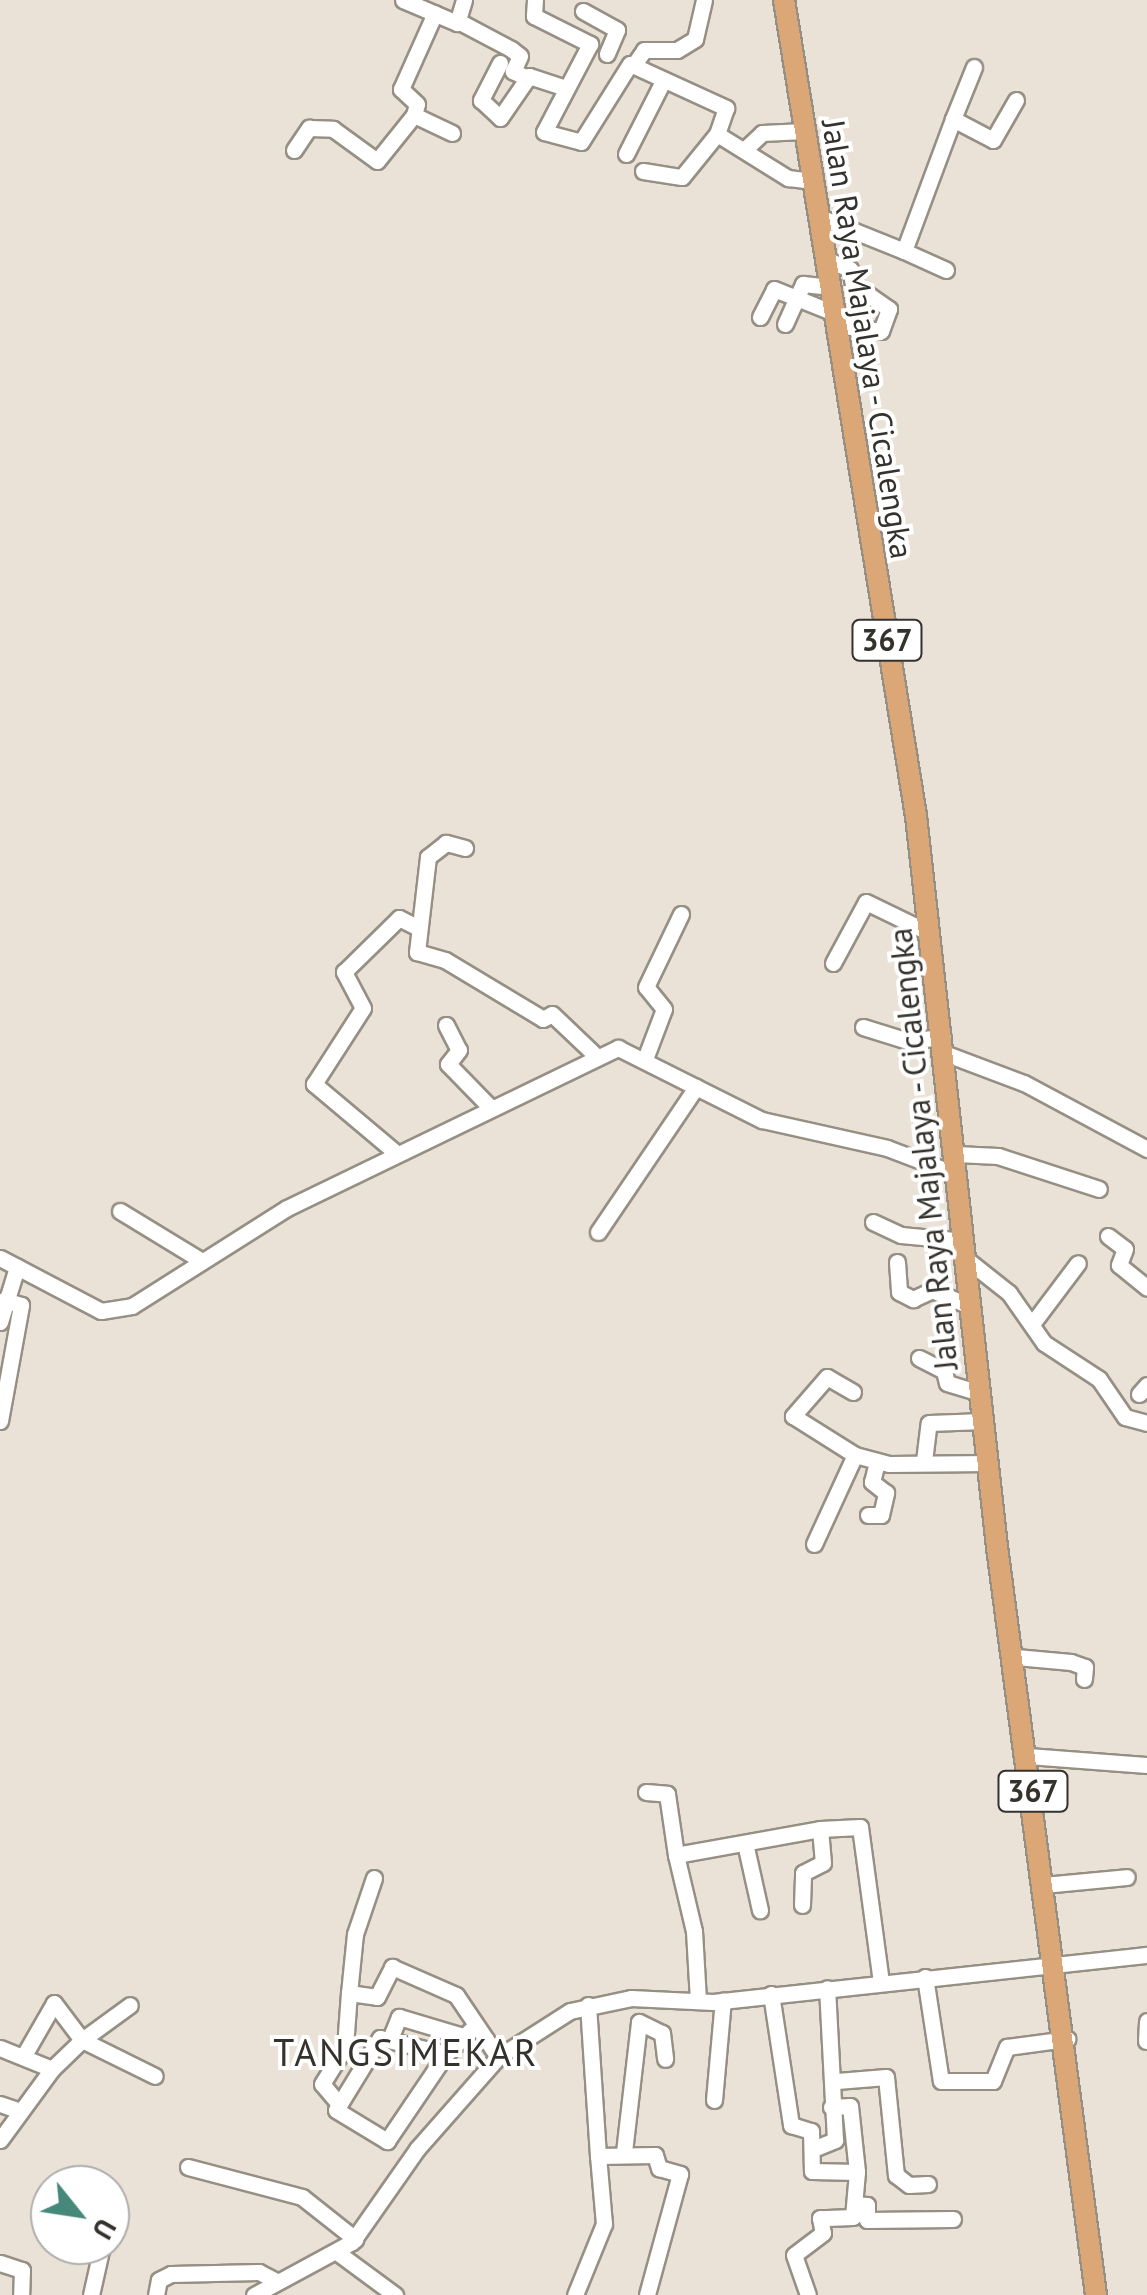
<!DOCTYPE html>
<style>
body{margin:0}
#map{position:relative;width:1147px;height:2295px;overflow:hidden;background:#eae2d6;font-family:"PT Sans",sans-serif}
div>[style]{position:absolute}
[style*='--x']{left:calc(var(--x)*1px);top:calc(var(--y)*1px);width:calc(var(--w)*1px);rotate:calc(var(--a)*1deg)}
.roads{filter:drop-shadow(2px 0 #968f84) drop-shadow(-2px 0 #968f84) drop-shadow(0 2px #968f84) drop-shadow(0 -2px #968f84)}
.minor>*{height:15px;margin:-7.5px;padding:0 7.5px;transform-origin:7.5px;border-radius:7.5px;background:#fff}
.major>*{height:20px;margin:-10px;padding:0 10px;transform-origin:10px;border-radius:10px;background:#dca777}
span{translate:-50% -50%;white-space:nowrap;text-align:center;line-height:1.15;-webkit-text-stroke:8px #fff;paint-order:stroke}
.shield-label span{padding:2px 8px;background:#fff;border:2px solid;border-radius:8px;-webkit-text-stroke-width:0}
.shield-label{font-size:30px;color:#34322d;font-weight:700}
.street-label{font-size:32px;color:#34322d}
.quarter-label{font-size:38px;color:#34322d;letter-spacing:2.5px}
.north{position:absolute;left:30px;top:2165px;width:100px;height:100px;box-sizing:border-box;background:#fff;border:2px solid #aeadab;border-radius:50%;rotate:120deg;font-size:28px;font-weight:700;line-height:40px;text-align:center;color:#34322d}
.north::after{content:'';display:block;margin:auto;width:35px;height:45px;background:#46897b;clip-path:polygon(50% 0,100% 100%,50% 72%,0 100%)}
</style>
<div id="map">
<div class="roads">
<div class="minor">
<i style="--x:403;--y:0;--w:59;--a:23.1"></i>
<i style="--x:457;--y:23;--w:24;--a:-73"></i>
<i style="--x:535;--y:0;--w:16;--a:94"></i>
<i style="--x:534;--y:16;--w:63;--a:26.6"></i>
<i style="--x:590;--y:44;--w:99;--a:117.6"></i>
<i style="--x:544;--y:132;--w:38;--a:15"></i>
<i style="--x:581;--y:142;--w:92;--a:-57.9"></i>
<i style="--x:630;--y:64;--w:106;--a:24.6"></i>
<i style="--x:726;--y:108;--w:28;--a:109"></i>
<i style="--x:583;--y:11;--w:39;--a:29"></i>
<i style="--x:617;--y:30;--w:26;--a:113"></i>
<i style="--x:460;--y:22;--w:58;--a:27.9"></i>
<i style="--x:511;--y:49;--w:11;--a:38"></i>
<i style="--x:520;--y:56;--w:17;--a:115"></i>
<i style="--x:513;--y:71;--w:16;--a:27"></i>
<i style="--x:500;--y:63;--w:42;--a:117.2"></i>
<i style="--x:481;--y:100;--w:26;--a:43"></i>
<i style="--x:500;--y:118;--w:51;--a:-55.4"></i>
<i style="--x:529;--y:76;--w:39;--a:18"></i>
<i style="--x:633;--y:66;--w:19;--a:-55"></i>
<i style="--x:644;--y:50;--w:33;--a:0"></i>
<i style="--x:677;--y:50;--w:21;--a:-31"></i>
<i style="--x:695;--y:39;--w:40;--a:-77"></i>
<i style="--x:414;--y:115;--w:42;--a:25.3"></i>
<i style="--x:953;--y:119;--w:56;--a:-68"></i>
<i style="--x:294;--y:150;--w:27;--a:-56"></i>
<i style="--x:309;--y:128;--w:24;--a:2"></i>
<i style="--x:333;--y:129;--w:54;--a:36"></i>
<i style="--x:377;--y:161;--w:59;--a:-51.2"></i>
<i style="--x:414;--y:115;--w:11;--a:-75"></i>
<i style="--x:417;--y:104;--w:22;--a:-137"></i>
<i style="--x:401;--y:89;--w:83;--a:-65.9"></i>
<i style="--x:744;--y:150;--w:25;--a:-43"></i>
<i style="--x:762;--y:133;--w:42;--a:-2.7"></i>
<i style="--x:626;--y:154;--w:82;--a:-63.1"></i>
<i style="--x:643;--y:171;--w:39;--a:9"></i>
<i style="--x:682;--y:177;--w:55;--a:-50.9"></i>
<i style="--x:717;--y:134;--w:84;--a:31.8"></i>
<i style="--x:788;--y:178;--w:24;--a:7"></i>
<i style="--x:817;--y:216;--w:94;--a:21.9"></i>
<i style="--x:904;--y:251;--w:141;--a:-69.6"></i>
<i style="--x:953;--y:119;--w:45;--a:27.7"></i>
<i style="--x:993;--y:140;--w:46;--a:-60.1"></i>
<i style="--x:904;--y:251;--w:46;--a:24.3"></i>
<i style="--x:825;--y:259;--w:27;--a:22"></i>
<i style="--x:850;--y:269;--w:15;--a:79"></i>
<i style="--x:853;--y:284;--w:44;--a:34.8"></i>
<i style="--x:889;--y:309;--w:23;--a:110"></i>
<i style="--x:881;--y:331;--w:45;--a:-172.4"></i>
<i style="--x:760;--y:317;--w:31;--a:-63"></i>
<i style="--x:774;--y:289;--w:65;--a:21.8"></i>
<i style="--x:785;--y:324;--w:44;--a:-65.8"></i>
<i style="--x:803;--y:284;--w:28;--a:6"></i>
<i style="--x:465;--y:848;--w:20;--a:-165"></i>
<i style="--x:446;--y:843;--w:23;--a:142"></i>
<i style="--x:428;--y:857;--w:96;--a:96.6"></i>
<i style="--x:417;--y:952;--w:29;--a:16"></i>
<i style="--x:445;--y:960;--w:114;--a:31"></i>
<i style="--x:543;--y:1019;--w:10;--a:-29"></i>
<i style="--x:552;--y:1014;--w:59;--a:43.6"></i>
<i style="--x:833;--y:963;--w:69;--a:-61.6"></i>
<i style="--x:866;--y:902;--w:71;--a:25.8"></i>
<i style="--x:446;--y:1025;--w:28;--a:63"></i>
<i style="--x:459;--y:1050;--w:18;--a:128"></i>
<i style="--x:448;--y:1064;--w:59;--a:45.7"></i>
<i style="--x:863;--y:1027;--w:47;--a:17.3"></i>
<i style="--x:908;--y:1041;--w:35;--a:-7"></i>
<i style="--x:944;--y:1053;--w:85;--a:20.6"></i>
<i style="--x:1024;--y:1083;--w:140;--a:28.2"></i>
<i style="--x:645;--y:1059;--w:53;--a:-69.2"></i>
<i style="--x:664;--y:1009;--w:28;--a:-129"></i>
<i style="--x:646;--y:987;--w:81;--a:-64.4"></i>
<i style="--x:395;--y:1152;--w:106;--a:-140"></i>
<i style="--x:314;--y:1084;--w:90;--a:-57.2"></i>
<i style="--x:363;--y:1008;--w:41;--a:-117.8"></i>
<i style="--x:344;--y:972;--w:77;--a:-44.5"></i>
<i style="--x:399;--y:918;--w:22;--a:27"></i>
<i style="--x:956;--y:1154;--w:42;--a:2.7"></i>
<i style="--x:998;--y:1156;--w:106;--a:18.1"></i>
<i style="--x:120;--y:1211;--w:96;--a:31.4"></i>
<i style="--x:873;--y:1222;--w:31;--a:25"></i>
<i style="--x:901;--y:1235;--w:64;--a:5.4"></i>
<i style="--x:598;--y:1232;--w:175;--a:-55.9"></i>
<i style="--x:1108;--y:1236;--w:21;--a:37"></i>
<i style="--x:1125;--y:1249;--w:17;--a:111"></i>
<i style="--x:1119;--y:1265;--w:36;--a:39"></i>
<i style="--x:0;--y:1258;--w:114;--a:27.7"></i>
<i style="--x:101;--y:1311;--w:31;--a:-9"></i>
<i style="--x:132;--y:1306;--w:183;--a:-32.3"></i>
<i style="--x:287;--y:1208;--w:368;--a:-25.8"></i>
<i style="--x:618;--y:1048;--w:161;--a:26.6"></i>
<i style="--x:762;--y:1120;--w:128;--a:12.6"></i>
<i style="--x:887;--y:1148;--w:76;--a:20.8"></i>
<i style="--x:966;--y:1259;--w:55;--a:38.3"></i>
<i style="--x:1009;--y:1293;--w:61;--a:55"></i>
<i style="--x:1044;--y:1343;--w:66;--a:33.2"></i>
<i style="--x:1099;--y:1379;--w:46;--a:55.6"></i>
<i style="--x:1125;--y:1417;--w:23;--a:15"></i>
<i style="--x:897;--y:1262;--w:30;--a:86"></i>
<i style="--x:899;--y:1292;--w:16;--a:27"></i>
<i style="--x:913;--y:1299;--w:21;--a:-25"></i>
<i style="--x:932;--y:1290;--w:43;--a:23"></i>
<i style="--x:0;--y:1322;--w:58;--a:-72.8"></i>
<i style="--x:1032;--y:1324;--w:76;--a:-53"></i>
<i style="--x:919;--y:1358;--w:28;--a:27"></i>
<i style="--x:944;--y:1371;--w:12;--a:76"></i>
<i style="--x:947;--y:1383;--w:34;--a:17"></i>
<i style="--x:853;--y:1392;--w:30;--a:-150"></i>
<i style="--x:827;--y:1377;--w:52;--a:131.1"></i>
<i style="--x:793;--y:1416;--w:73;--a:32.2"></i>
<i style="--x:1139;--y:1394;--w:12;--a:-48"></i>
<i style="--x:0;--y:1421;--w:118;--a:-79.7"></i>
<i style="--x:21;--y:1305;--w:18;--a:-164"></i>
<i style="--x:924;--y:1461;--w:38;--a:-83"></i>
<i style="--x:929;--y:1423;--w:55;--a:-2.1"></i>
<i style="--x:868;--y:1515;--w:13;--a:0"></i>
<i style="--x:881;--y:1515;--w:23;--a:-77"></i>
<i style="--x:886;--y:1493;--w:18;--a:-142"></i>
<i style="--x:872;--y:1482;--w:21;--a:-76"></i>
<i style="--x:814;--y:1544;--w:98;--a:-65.3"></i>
<i style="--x:855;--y:1455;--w:35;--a:15"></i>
<i style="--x:889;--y:1464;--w:100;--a:-0.6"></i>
<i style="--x:1016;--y:1657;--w:55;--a:5.2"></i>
<i style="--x:1071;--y:1662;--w:15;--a:20"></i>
<i style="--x:1085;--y:1667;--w:12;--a:95"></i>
<i style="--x:1029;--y:1756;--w:118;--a:4.4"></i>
<i style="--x:646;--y:1792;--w:21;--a:5"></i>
<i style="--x:667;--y:1794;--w:62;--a:81.6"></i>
<i style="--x:676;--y:1855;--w:146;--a:-10.2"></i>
<i style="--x:745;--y:1843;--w:69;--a:77.4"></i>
<i style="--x:676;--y:1855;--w:78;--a:76.7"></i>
<i style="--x:694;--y:1931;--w:69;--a:86.7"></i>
<i style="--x:374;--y:1878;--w:59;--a:108.7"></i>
<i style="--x:355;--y:1934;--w:59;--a:95.8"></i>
<i style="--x:349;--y:1993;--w:28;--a:8"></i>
<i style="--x:377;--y:1997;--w:34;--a:-63"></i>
<i style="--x:392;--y:1967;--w:70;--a:23.6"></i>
<i style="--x:456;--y:1995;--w:75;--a:55.9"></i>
<i style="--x:1043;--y:1885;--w:84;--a:-5.4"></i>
<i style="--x:802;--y:1905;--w:32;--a:-88"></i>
<i style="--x:803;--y:1873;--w:22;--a:-27"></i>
<i style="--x:823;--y:1863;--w:34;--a:-95"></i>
<i style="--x:820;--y:1829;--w:40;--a:-2.9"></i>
<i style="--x:860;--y:1827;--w:156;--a:82.3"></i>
<i style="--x:925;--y:1977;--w:105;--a:81.3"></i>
<i style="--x:941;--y:2081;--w:52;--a:0"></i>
<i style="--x:993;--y:2081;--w:37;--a:-68"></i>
<i style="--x:1007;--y:2047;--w:61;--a:-7.6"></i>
<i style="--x:771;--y:1994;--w:133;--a:81.3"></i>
<i style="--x:791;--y:2125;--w:21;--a:17"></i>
<i style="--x:811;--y:2131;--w:40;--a:88.6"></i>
<i style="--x:812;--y:2171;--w:45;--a:1.3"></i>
<i style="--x:857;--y:2172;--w:45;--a:95.1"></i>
<i style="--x:853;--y:2217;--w:33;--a:178"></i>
<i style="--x:820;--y:2218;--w:15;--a:79"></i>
<i style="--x:823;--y:2233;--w:36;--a:143"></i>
<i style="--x:794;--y:2255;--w:42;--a:70.7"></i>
<i style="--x:588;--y:2005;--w:151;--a:86.2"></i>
<i style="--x:598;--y:2156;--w:57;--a:-1"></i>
<i style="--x:655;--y:2155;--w:14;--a:73"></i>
<i style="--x:659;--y:2168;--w:22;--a:16"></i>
<i style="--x:680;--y:2174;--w:125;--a:105.3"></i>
<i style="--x:390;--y:2039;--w:24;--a:-68"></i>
<i style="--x:399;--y:2017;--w:70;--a:16.6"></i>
<i style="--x:1146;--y:2041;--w:20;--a:-87"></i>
<i style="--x:0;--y:2048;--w:56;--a:22"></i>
<i style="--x:52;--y:2069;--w:88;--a:126.2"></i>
<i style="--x:446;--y:2054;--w:68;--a:-166.4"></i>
<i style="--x:380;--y:2038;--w:84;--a:121.4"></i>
<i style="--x:336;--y:2110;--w:60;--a:31.3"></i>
<i style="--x:387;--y:2141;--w:105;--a:-55.9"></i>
<i style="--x:446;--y:2054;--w:40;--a:-44"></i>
<i style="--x:23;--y:2057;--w:62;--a:-60.1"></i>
<i style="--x:54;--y:2003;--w:46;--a:52.9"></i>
<i style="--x:82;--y:2040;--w:59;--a:-36.1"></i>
<i style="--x:52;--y:2069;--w:42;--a:-44"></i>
<i style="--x:82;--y:2040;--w:81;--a:26.3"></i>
<i style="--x:837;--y:2081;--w:49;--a:-4.7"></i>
<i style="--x:886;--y:2077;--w:99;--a:84.2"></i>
<i style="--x:896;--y:2175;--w:16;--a:38"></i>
<i style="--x:909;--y:2185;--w:19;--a:-3"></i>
<i style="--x:714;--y:2100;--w:100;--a:-84.9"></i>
<i style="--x:0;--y:2104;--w:21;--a:19"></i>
<i style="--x:339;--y:2104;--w:26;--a:-130"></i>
<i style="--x:322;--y:2084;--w:44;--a:-58.1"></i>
<i style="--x:345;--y:2047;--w:54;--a:-85.8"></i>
<i style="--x:831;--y:2107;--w:19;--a:-3"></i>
<i style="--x:850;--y:2106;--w:66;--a:83.9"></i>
<i style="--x:813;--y:2149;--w:24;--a:-22"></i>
<i style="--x:835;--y:2140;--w:152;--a:-93"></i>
<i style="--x:624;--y:2152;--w:131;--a:-83.4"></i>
<i style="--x:639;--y:2022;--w:25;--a:26"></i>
<i style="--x:662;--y:2033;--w:26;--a:83"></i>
<i style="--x:188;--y:2167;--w:118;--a:14.7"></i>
<i style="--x:302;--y:2197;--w:68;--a:38.4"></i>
<i style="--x:855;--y:2204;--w:12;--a:5"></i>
<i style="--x:867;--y:2205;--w:15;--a:90"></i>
<i style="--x:867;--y:2220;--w:86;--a:-0.7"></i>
<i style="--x:338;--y:2253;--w:71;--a:36.4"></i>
<i style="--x:0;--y:2263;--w:23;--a:18"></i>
<i style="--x:22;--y:2270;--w:25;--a:92"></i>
<i style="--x:91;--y:2295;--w:50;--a:-77.3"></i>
<i style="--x:156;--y:2295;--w:15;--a:-79"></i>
<i style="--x:159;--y:2280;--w:13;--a:-27"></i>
<i style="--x:171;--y:2274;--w:88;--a:-1.3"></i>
<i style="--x:259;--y:2272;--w:17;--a:28"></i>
<i style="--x:254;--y:2295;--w:111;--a:-28.4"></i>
<i style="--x:352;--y:2242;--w:113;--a:-55"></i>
<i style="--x:417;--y:2149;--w:123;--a:-48.6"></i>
<i style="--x:498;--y:2057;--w:85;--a:-32.6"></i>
<i style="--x:570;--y:2011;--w:62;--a:-12"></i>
<i style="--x:631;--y:1998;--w:82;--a:2.8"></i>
<i style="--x:713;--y:2002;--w:437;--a:-6.2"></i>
<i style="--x:575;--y:2295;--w:77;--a:-67.8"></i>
<i style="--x:604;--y:2224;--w:68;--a:-95"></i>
</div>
<div class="major">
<i style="--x:784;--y:0;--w:827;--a:80.81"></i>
<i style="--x:916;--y:816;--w:735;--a:83.68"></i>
<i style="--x:997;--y:1547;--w:755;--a:82.46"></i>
</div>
</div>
<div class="shield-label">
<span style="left:887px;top:640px">367</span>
<span style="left:1033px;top:1791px">367</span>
</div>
<div class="street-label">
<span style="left:868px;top:339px;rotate:81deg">Jalan Raya Majalaya - Cicalengka</span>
<span style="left:923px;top:1149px;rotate:-96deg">Jalan Raya Majalaya - Cicalengka</span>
</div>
<div class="quarter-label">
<span style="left:406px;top:2052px">TANGSIMEKAR</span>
</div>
<div class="north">U</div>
</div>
